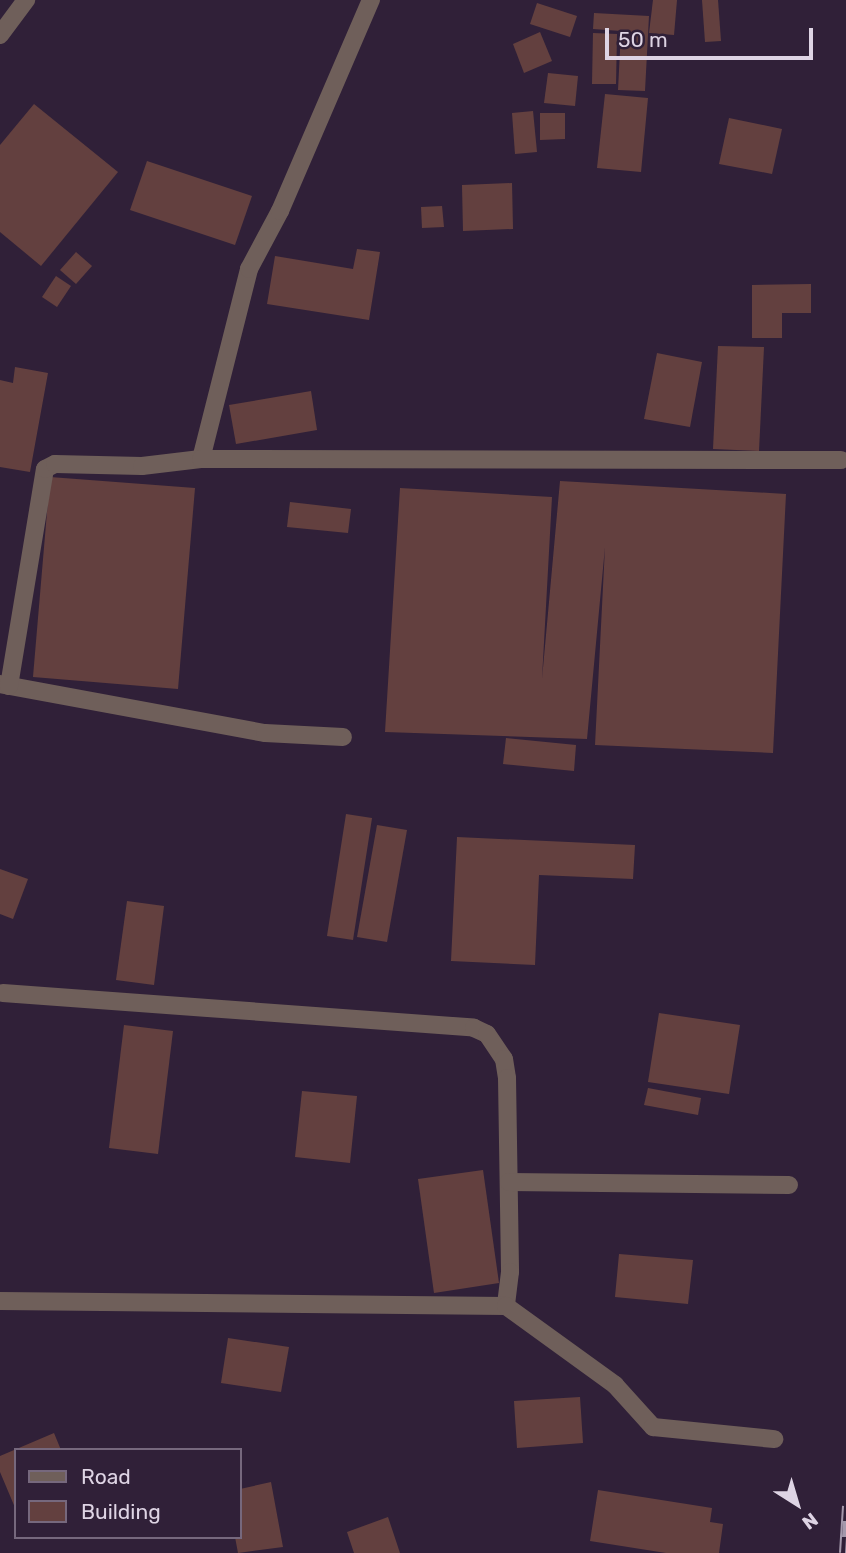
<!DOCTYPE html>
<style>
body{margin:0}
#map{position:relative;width:846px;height:1553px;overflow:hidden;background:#302038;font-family:Rubik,sans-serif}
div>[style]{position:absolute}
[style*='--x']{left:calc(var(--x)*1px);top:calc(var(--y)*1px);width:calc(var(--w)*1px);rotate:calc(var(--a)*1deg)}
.building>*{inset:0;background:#63403f}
.minor>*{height:18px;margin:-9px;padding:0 9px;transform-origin:9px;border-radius:9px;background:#6f5f5a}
.rail>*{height:8px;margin-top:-4px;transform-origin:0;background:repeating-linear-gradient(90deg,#302038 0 16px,#a498ab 0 32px);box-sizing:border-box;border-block:2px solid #a498ab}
span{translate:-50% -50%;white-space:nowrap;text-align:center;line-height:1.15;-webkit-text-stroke:5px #302038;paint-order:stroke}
.legend{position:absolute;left:14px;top:1448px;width:228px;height:91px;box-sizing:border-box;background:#302038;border:2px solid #76687d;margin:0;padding:9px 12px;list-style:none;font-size:21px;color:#ded4e4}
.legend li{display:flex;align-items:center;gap:14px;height:35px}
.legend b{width:35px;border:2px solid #76687d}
.north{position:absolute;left:762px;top:1469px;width:70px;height:70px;-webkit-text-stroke:5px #302038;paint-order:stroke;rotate:143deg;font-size:19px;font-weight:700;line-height:28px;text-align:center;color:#ded4e4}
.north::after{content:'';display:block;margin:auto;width:24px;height:32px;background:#ded4e4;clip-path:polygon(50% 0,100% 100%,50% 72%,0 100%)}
.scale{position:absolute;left:605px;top:28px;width:208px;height:32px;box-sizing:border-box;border:4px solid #ded4e4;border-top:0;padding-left:9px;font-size:21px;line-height:24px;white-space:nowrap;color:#ded4e4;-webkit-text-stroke:5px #302038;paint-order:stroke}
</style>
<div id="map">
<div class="building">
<i style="clip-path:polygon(653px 0,677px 0,674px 35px,649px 33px)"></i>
<i style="clip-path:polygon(702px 0,718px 0,721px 41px,705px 42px)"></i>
<i style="clip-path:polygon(537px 3px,577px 16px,570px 37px,530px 24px)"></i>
<i style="clip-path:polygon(594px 13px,649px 16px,645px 91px,618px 90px,621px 31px,593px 29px)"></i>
<i style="clip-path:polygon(540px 32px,552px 61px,524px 73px,513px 44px)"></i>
<i style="clip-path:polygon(593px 33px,617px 34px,616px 84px,592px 84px)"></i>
<i style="clip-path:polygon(548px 73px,578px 76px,575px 106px,544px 103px)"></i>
<i style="clip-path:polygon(605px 94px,648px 98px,641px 172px,597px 168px)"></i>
<i style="clip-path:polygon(34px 104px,118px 172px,41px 266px,0 232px,0 145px)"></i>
<i style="clip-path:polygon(533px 111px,537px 152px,515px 154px,512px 113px)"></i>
<i style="clip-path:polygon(540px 113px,565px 113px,565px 139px,540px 140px)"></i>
<i style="clip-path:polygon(729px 118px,782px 129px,772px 174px,719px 164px)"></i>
<i style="clip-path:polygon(147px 161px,252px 196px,235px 245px,130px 210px)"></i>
<i style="clip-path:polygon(512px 183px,513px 229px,463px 231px,462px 185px)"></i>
<i style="clip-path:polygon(442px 206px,444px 227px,422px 228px,421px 207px)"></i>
<i style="clip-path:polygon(357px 249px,380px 252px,369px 320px,267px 304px,275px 256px,353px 269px)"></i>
<i style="clip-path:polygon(76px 252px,92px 266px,76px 284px,60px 270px)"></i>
<i style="clip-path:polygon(56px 276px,71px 286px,57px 307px,42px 297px)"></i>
<i style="clip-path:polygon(811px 284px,811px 313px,782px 313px,782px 338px,752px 338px,752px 285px)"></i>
<i style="clip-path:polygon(718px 346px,764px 347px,759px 451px,713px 449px)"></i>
<i style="clip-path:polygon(657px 353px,702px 362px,690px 427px,644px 419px)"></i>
<i style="clip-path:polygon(15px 367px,48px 373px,30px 472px,0 467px,0 380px,13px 383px)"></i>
<i style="clip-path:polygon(311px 391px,317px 430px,236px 444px,229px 405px)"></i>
<i style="clip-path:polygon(50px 477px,195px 488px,178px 689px,33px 677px)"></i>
<i style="clip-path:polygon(560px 481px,786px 494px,773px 753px,595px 745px,605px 547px,587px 739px,385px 732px,400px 488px,552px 497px,542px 679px)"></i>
<i style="clip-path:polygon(290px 502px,351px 509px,348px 533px,287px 527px)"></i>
<i style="clip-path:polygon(506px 738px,576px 745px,574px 771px,503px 764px)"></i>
<i style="clip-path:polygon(346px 814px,372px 818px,353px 940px,327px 936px)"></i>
<i style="clip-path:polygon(377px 825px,407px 830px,387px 942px,357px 937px)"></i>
<i style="clip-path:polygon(457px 837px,635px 845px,633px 879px,539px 875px,535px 965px,451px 961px)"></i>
<i style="clip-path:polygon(0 869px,28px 879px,13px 919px,0 914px)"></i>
<i style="clip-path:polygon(127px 901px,164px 906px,154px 985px,116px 980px)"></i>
<i style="clip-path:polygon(659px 1013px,740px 1025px,729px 1094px,648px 1082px)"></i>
<i style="clip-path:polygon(124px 1025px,173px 1031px,158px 1154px,109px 1148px)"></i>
<i style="clip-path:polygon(648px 1088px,701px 1098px,698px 1115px,644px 1105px)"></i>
<i style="clip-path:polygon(302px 1091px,357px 1096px,350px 1163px,295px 1157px)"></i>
<i style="clip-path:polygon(483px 1170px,499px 1283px,434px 1293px,418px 1179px)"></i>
<i style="clip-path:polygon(619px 1254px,693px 1260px,688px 1304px,615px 1297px)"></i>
<i style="clip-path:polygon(228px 1338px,289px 1347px,281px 1392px,221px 1383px)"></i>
<i style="clip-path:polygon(580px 1397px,583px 1443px,517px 1448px,514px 1401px)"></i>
<i style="clip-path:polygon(54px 1433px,61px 1450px,16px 1450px,16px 1510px,0 1472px,0 1456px)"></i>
<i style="clip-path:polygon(271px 1482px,283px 1547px,238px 1553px,235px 1537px,240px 1537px,240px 1489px)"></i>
<i style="clip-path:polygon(598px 1490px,712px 1508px,710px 1522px,723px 1524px,719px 1553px,666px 1553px,590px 1541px)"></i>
<i style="clip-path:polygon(388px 1517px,400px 1553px,354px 1553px,347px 1532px)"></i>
</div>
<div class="minor">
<i style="--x:0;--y:35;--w:44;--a:-53.4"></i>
<i style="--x:201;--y:459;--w:196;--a:-75.8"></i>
<i style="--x:249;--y:269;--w:66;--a:-61.9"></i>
<i style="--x:280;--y:211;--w:230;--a:-66.7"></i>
<i style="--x:0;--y:684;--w:269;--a:10.5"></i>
<i style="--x:265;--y:733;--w:78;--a:2.9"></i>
<i style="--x:9;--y:686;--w:220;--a:-80.6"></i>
<i style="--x:45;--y:469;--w:11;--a:-27"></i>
<i style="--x:55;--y:464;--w:87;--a:1.3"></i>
<i style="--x:142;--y:466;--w:59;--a:-6.8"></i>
<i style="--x:201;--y:459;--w:640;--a:0.09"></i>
<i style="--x:3;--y:993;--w:472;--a:4.2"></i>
<i style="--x:474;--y:1028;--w:14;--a:25"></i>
<i style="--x:487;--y:1034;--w:30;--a:56"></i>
<i style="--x:504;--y:1059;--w:19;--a:81"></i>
<i style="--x:507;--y:1078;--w:194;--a:89.1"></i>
<i style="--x:510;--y:1272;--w:34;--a:97"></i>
<i style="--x:509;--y:1182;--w:280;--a:0.6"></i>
<i style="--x:0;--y:1301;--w:506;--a:0.57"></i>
<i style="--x:506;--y:1306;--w:135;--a:35.9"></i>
<i style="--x:615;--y:1385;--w:57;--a:47.9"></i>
<i style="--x:653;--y:1427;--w:122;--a:5.7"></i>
</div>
<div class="rail">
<i style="--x:843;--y:1553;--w:47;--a:-86.3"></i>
</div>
<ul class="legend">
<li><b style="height:9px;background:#6f5f5a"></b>Road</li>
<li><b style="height:19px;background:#63403f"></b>Building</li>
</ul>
<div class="north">N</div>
<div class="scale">50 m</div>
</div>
